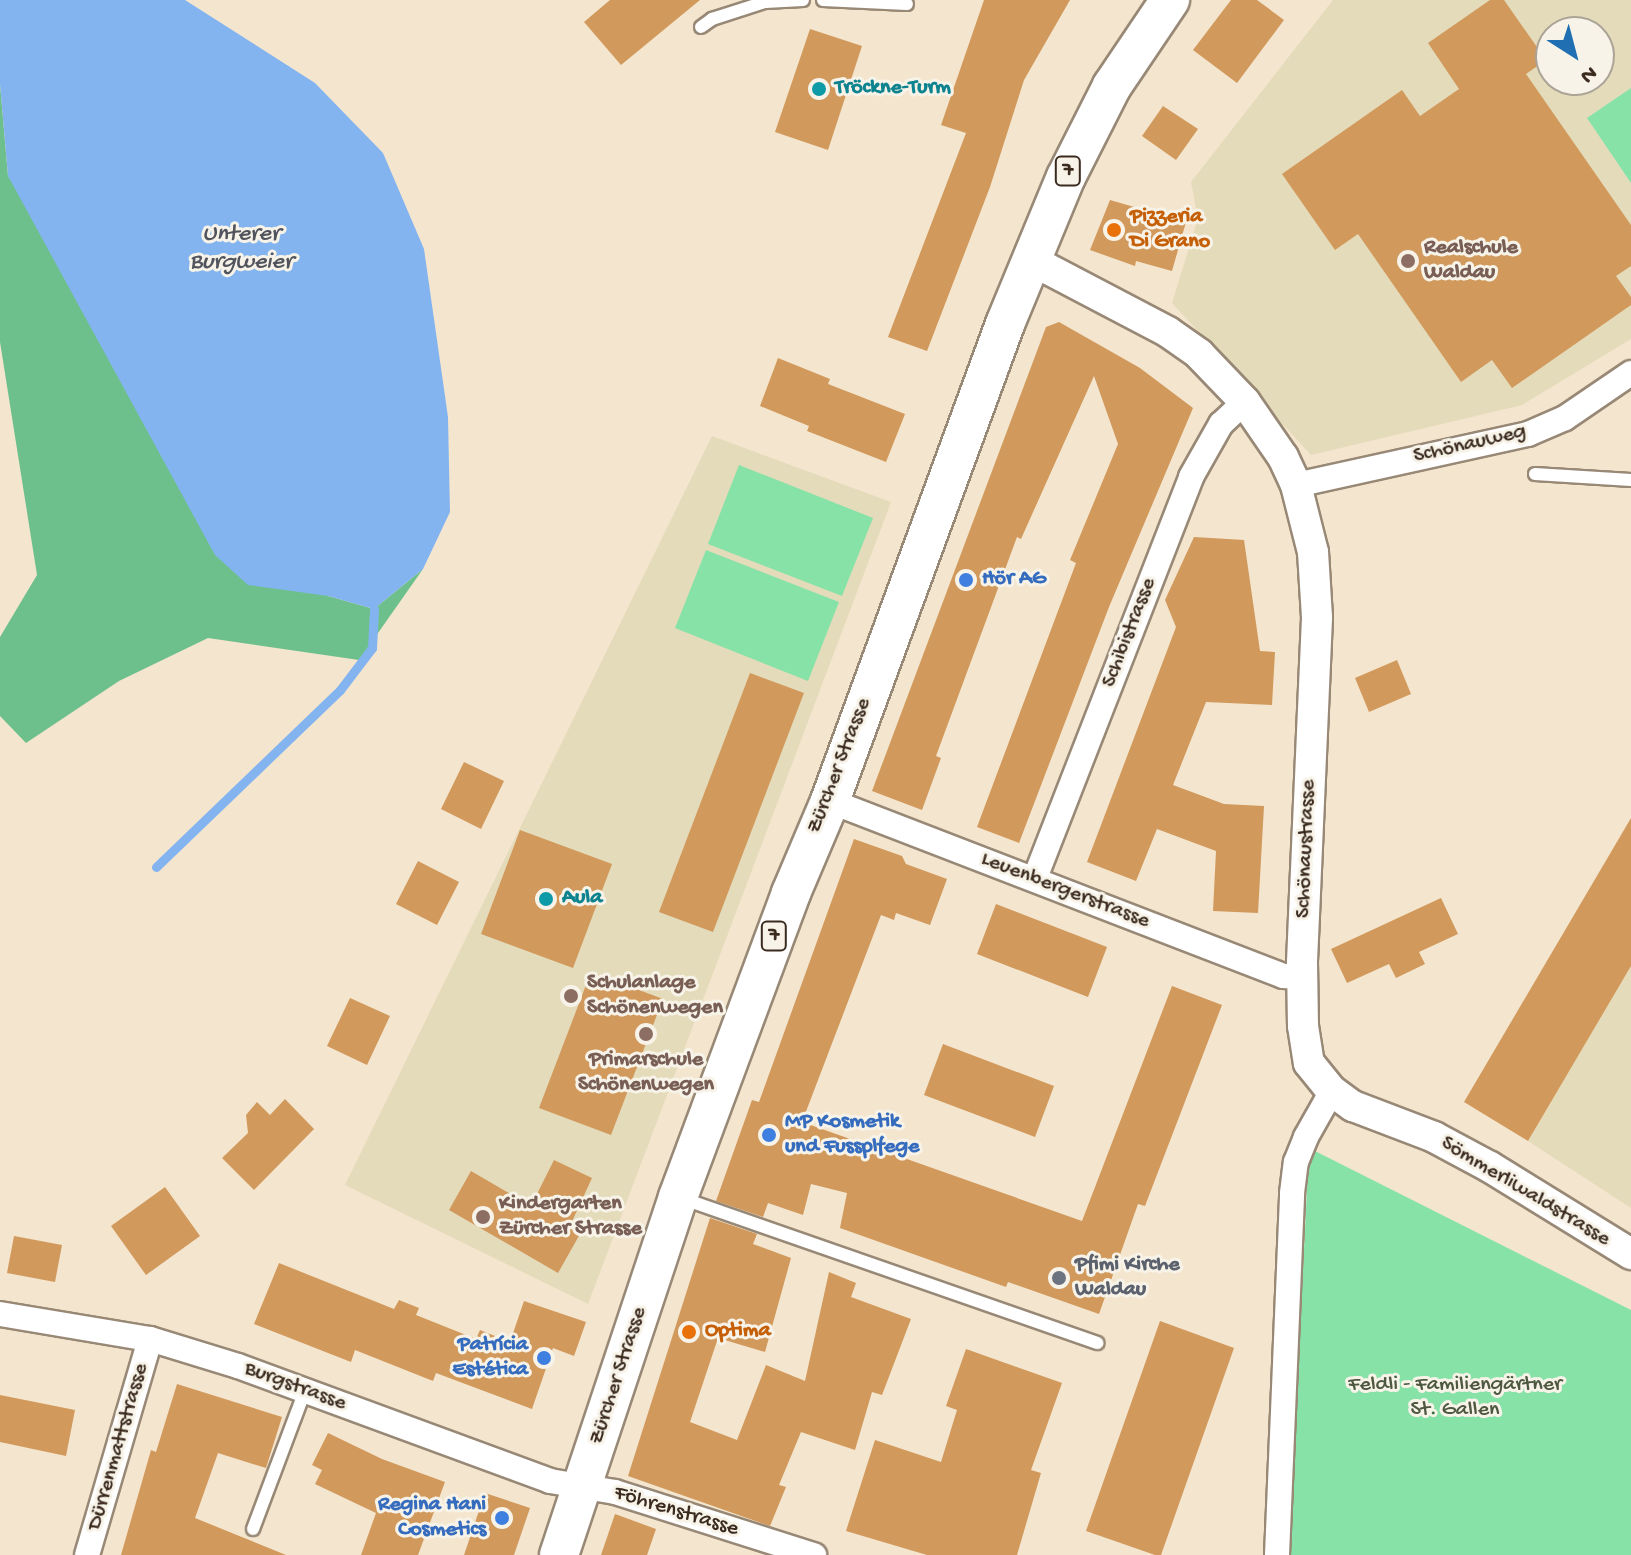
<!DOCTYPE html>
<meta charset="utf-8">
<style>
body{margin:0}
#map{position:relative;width:1631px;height:1555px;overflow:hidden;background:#f4e5ce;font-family:"Gochi Hand",sans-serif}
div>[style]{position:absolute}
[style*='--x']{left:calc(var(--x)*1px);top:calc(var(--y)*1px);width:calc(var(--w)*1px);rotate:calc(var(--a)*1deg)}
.built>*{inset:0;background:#e4dbba}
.green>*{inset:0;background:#87e2a8}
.forest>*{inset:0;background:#6dc08c}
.water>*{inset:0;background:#83b4ef}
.stream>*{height:9px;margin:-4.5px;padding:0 4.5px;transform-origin:4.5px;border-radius:4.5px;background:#83b4ef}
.building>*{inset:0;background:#d1995b}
.roads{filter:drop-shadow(2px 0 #988876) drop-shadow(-2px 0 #988876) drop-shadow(0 2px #988876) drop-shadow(0 -2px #988876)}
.service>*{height:12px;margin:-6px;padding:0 6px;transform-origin:6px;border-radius:6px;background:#fff}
.minor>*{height:24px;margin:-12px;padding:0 12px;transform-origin:12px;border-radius:12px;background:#fff}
.tertiary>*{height:30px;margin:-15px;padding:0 15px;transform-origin:15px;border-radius:15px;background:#fff}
.primary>*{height:38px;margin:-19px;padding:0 19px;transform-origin:19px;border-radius:19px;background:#fff}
.dots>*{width:22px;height:22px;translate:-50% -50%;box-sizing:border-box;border:4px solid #f7f3e8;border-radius:50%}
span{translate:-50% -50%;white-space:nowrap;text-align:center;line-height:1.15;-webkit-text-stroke:6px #f7f3e8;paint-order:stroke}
.shield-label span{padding:2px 6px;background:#f7f3e8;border:2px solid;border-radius:6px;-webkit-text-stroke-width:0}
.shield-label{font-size:20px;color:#3b2a1e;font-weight:700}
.culture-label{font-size:22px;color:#0d838f;font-weight:700}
.left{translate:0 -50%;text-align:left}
.food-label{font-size:22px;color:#c56008;font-weight:700}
.education-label{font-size:22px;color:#785e54;font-weight:700}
.street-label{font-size:22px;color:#3b2a1e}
.shop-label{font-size:22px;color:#366cbe;font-weight:700}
.right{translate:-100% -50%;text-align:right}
.worship-label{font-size:22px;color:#5b616d;font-weight:700}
.park-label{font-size:22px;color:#4e5840}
.water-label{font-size:24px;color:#51535d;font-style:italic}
.north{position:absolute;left:1535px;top:16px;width:80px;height:80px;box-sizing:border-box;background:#f7f3e8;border:2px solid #aca397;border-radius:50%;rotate:144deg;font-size:22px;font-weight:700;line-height:32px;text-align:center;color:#3b2a1e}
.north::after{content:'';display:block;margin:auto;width:28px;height:36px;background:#1f6fb2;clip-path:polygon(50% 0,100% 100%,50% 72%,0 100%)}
</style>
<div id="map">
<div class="built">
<i style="clip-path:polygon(evenodd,1333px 0,1631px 0,1631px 339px,1522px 405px,1311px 455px,1172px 303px,1198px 219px,1191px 182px,1333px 0,1551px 32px,1599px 32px,1599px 80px,1551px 80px,1551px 32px)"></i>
<i style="clip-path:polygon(712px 436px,891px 502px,588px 1304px,345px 1185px)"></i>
<i style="clip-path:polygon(1631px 966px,1631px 1208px,1528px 1141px)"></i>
</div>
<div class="green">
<i style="clip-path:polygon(1631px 88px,1631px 183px,1587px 118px)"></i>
<i style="clip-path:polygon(739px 465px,873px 518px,842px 596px,708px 544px)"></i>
<i style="clip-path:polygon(706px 550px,839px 602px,808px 681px,675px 628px)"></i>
<i style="clip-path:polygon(1309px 1148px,1631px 1310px,1631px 1555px,1289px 1555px)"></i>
</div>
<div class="forest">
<i style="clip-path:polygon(0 84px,8px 176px,328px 596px,374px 609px,423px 569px,359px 660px,208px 638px,119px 681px,26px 743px,0 716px,0 637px,37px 575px,0 342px)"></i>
</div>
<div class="water">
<i style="clip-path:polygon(0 0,185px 0,315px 83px,383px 153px,424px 249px,448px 417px,450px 512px,423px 569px,374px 609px,328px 596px,248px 585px,215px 555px,8px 176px,0 84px)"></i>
</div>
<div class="stream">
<i style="--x:156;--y:867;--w:255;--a:-43.9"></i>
<i style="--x:340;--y:690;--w:53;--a:-52.7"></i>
<i style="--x:372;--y:648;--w:39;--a:-87"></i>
</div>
<div class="building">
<i style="clip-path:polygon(610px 0,700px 0,621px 65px,584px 22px)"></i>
<i style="clip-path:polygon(984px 0,1070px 0,1024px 80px,990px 187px,927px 351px,888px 337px,966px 133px,941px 125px)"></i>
<i style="clip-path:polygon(1231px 0,1257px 0,1284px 20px,1237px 83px,1193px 50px)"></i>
<i style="clip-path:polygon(1490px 0,1504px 0,1546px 60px,1526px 74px,1631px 225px,1631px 266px,1616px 276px,1631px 297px,1631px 305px,1512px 388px,1492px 360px,1461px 382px,1358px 234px,1335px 250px,1282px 174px,1402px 90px,1420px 116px,1459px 89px,1428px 43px)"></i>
<i style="clip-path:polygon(810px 29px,862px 46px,828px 150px,775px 132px)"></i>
<i style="clip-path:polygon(1163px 106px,1198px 129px,1176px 160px,1142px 136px)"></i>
<i style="clip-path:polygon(1110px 200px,1186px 222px,1172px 271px,1136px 261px,1135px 266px,1090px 250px)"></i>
<i style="clip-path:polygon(1059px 322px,1140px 368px,1193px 408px,1109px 607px,1019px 843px,977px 827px,1076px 563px,1070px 560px,1118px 444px,1094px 376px,1021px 539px,1017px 537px,936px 756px,941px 758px,922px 810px,872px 791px,1046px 327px)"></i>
<i style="clip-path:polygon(778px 358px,830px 379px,828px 384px,905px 414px,886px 462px,807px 431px,809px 426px,760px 406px)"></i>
<i style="clip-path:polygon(1194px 537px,1244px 540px,1260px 651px,1275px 652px,1272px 705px,1206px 702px,1173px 785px,1224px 804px,1264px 806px,1258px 913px,1213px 911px,1216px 851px,1157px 829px,1136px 881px,1087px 862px,1176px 627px,1165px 600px)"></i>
<i style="clip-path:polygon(1397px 660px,1411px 694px,1369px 712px,1355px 678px)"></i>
<i style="clip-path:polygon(750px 673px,804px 693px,713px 932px,659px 912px)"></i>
<i style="clip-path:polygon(464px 762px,504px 781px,481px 829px,441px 809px)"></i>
<i style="clip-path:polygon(1631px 818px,1631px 966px,1528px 1141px,1464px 1102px)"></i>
<i style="clip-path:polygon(520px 830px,612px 864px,573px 968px,481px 934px)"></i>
<i style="clip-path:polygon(854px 839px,902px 856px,906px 864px,947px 879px,930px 925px,896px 913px,894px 920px,881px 915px,802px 1122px,1082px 1221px,1172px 986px,1222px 1005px,1145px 1206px,1138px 1204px,1099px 1314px,1008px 1282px,1006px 1287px,840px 1228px,847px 1193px,811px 1184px,803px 1215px,768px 1203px,763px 1217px,716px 1201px,752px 1100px,759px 1102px)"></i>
<i style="clip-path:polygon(418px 861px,459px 882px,437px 925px,396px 904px)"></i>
<i style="clip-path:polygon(1441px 898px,1458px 934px,1419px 952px,1425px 964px,1396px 978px,1389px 964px,1347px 983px,1331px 949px)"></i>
<i style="clip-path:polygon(996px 904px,1107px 947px,1088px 997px,977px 954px)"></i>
<i style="clip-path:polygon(591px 972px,663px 999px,611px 1135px,539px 1108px)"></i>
<i style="clip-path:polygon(350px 998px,390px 1016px,367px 1065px,327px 1046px)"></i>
<i style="clip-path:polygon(943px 1044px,1054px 1086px,1035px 1137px,924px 1095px)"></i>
<i style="clip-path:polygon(285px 1099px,314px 1129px,254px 1190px,222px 1158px,248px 1133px,246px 1115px,257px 1102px,270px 1115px)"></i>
<i style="clip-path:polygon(554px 1160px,592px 1178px,569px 1228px,580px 1234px,558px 1273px,449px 1210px,471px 1171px,531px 1206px)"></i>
<i style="clip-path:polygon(165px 1187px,200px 1236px,146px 1275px,111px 1226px)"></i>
<i style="clip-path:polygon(710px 1218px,757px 1234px,753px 1244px,791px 1258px,765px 1352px,718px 1338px,690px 1422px,737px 1440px,766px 1365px,805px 1381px,829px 1272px,856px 1283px,851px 1297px,911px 1319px,882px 1395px,872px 1392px,855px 1450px,801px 1432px,779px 1485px,786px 1487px,770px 1526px,628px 1476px)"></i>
<i style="clip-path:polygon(14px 1236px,62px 1245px,55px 1282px,7px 1273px)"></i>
<i style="clip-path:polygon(279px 1263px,394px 1309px,399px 1300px,419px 1308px,416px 1315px,476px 1339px,480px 1330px,510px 1342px,524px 1301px,586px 1322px,574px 1356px,553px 1348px,532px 1409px,436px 1373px,433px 1381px,355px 1350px,351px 1362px,254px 1324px)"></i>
<i style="clip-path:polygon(1160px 1321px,1234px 1348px,1161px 1555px,1155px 1555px,1086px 1531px)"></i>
<i style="clip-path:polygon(966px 1349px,1062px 1383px,1031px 1470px,1041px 1473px,1017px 1555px,927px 1555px,846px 1531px,875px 1440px,941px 1462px,957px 1410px,946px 1406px)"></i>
<i style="clip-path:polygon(177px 1384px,282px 1417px,266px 1468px,218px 1453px,195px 1518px,286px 1555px,121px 1555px,151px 1450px,156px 1452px)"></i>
<i style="clip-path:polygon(0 1395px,75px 1410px,66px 1456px,0 1442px)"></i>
<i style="clip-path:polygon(328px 1433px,382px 1459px,445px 1482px,418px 1555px,361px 1555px,376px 1513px,315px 1484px,322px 1470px,312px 1465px)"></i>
<i style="clip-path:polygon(485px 1493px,530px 1508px,514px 1555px,464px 1555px)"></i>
<i style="clip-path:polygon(615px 1514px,656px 1529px,647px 1555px,601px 1555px)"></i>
</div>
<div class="roads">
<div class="service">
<i style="--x:823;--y:0;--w:84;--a:2.7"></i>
<i style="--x:701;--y:27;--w:14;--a:-36"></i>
<i style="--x:712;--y:19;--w:56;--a:-17.8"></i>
<i style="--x:765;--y:2;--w:38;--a:-3"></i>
<i style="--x:1535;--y:474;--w:96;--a:3.6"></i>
<i style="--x:681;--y:1198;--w:441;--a:19.2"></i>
<i style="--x:253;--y:1529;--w:147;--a:-69.4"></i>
</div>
<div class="minor">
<i style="--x:1296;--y:485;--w:238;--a:-12.4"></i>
<i style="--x:1528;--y:434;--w:40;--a:-23.4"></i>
<i style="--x:1565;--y:418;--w:80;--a:-34.3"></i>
<i style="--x:830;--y:801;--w:486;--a:21.1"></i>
<i style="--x:1283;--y:976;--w:19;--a:3"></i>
<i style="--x:1035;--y:878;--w:430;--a:-68.7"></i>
<i style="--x:1191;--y:477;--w:61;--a:-60.5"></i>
<i style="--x:1221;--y:424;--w:33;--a:-43"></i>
<i style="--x:0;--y:1314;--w:152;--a:9.5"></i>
<i style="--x:150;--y:1339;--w:92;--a:17.1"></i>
<i style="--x:238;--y:1366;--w:333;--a:20.2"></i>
<i style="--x:550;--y:1481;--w:66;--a:9.6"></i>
<i style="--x:615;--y:1492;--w:209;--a:17.6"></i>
<i style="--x:87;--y:1555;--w:225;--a:-73.7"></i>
<i style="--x:1277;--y:1555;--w:362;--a:-87.6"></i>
<i style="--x:1292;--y:1193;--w:31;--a:-83"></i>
<i style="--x:1296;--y:1162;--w:27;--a:-68"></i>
<i style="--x:1306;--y:1137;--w:53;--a:-60.5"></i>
</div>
<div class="tertiary">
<i style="--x:1031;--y:260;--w:155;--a:27.7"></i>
<i style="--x:1168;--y:332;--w:38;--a:35"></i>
<i style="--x:1199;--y:354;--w:66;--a:46.2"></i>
<i style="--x:1245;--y:402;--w:67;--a:55.4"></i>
<i style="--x:1283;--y:457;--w:31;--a:65"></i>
<i style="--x:1296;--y:485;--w:69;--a:75.8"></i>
<i style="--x:1313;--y:552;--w:66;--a:86.5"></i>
<i style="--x:1317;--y:618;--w:345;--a:92.5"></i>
<i style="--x:1302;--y:963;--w:63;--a:89.1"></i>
<i style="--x:1303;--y:1026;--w:37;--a:81"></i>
<i style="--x:1309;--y:1063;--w:36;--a:51"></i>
<i style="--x:1332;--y:1091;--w:26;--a:36"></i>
<i style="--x:1353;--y:1106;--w:87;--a:20.9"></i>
<i style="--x:1434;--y:1137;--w:64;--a:28.2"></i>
<i style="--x:1490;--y:1167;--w:166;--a:31.7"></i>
</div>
<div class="primary">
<i style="--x:559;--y:1555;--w:377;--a:-71.6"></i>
<i style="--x:678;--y:1197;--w:324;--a:-69.6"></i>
<i style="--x:791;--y:893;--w:100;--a:-67"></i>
<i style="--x:830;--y:801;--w:508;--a:-69.85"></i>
<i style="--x:1005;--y:324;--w:159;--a:-67.5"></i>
<i style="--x:1066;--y:177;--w:102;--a:-63.2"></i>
<i style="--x:1112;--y:86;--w:104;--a:-56"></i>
</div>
</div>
<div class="dots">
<i style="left:819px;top:89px;background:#0f9aa8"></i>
<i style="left:1114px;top:230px;background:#e8710a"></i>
<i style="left:1408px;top:261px;background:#8d6e63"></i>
<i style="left:966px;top:580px;background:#3f7fe0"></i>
<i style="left:546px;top:899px;background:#0f9aa8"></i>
<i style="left:571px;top:996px;background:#8d6e63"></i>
<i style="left:646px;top:1034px;background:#8d6e63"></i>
<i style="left:769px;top:1135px;background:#3f7fe0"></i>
<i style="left:483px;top:1217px;background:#8d6e63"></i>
<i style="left:1059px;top:1278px;background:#6b7280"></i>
<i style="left:689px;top:1332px;background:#e8710a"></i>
<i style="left:544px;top:1358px;background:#3f7fe0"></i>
<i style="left:502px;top:1518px;background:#3f7fe0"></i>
</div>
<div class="shield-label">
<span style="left:1068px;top:171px">7</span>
<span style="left:774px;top:936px">7</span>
</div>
<div class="culture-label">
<span class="left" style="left:835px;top:89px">Tröckne-Turm</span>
<span class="left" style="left:562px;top:899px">Aula</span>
</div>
<div class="food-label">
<span class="left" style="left:1130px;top:230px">Pizzeria<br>Di Grano</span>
<span class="left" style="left:705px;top:1332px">Optima</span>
</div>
<div class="education-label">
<span class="left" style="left:1424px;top:261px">Realschule<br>Waldau</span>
<span class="left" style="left:587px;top:996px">Schulanlage<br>Schönenwegen</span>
<span style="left:646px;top:1073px">Primarschule<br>Schönenwegen</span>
<span class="left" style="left:499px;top:1217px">Kindergarten<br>Zürcher Strasse</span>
</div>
<div class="street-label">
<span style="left:1470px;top:445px;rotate:-13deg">Schönauweg</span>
<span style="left:1130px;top:633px;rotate:-69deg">Schibistrasse</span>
<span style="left:840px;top:766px;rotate:-69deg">Zürcher Strasse</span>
<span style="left:1307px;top:849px;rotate:-88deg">Schönaustrasse</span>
<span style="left:1065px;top:891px;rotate:21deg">Leuenbergerstrasse</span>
<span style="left:1525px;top:1192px;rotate:31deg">Sömmerliwaldstrasse</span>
<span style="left:619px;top:1376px;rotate:-72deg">Zürcher Strasse</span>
<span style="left:295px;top:1387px;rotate:20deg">Burgstrasse</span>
<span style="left:119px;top:1447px;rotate:-74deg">Dürrenmattstrasse</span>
<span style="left:676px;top:1512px;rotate:17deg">Föhrenstrasse</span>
</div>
<div class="shop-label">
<span class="left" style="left:982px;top:580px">Hör AG</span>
<span class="left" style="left:785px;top:1135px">MP Kosmetik<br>und Fussplfege</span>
<span class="right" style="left:528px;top:1358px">Patrícia<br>Estética</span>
<span class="right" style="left:486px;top:1518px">Regina Hani<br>Cosmetics</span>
</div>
<div class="worship-label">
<span class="left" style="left:1075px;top:1278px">Pfimi Kirche<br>Waldau</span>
</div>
<div class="park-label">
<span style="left:1455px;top:1398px">Feldli - Familiengärtner<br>St. Gallen</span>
</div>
<div class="water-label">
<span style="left:241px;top:249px">Unterer<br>Burgweier</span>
</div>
<div class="north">N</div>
</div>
